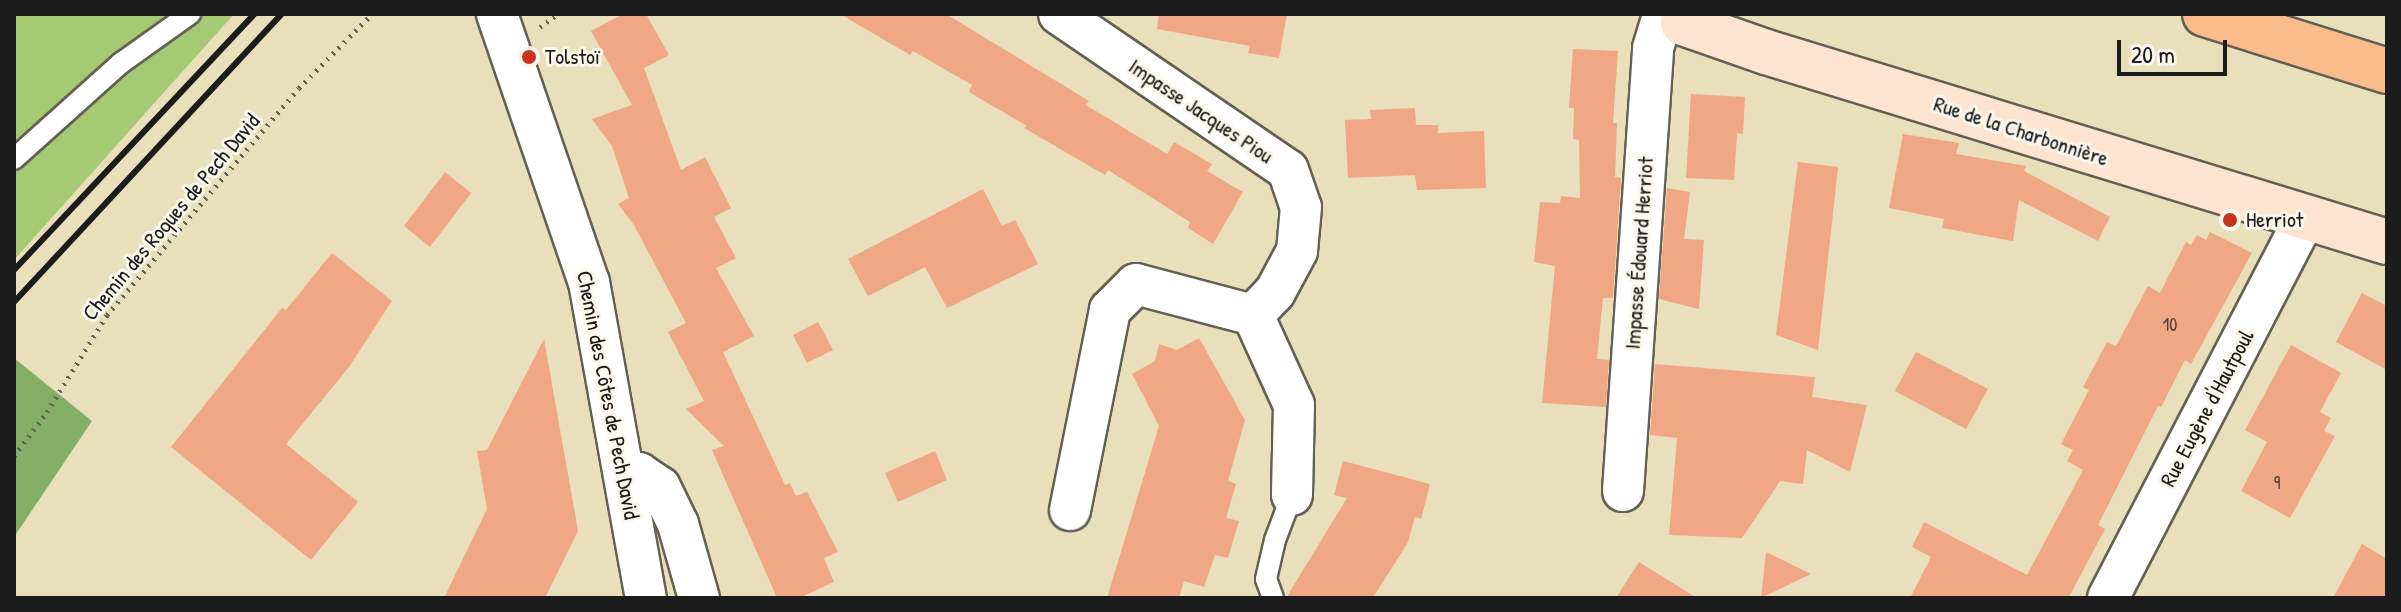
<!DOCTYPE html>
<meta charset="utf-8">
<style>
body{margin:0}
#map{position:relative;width:2401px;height:612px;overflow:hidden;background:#e9dfba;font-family:"Patrick Hand",sans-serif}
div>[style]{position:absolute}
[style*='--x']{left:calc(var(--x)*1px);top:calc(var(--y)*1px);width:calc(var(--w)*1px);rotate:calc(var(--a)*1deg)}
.green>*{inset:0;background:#a6c973}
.forest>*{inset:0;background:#84ad65}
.building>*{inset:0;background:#efa785}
.path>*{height:5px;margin-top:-2.5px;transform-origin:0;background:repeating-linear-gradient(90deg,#646053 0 2px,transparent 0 8px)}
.roads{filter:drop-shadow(2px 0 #646053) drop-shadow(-2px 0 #646053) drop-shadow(0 2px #646053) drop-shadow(0 -2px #646053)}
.lane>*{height:20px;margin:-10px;padding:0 10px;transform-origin:10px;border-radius:10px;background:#fff}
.street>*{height:40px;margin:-20px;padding:0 20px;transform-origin:20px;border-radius:20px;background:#fff}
.secondary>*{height:44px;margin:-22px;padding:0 22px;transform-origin:22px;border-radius:22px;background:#fde4d0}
.highway>*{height:44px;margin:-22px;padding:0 22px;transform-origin:22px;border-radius:22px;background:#f9bc8a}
.rail>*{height:6px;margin:-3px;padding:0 3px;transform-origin:3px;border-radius:3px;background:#1c1c1c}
.dots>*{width:22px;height:22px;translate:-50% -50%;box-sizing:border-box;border:4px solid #fbf7ec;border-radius:50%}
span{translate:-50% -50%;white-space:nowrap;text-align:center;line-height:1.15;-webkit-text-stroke:6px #fbf7ec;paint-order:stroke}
.number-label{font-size:18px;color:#513f36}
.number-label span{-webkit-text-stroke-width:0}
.poi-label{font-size:22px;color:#1c1c1c}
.left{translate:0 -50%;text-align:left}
.street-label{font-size:22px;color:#1c1c1c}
.frame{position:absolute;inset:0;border:16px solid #1c1c1c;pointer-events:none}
.scale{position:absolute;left:2117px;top:40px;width:110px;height:36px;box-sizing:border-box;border:4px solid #1c1c1c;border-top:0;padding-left:10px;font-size:24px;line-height:28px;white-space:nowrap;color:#1c1c1c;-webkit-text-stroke:6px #fbf7ec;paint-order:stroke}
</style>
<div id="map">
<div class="green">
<i style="clip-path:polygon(14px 14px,234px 14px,14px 260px)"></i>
</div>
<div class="forest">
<i style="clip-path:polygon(14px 358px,92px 421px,14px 537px)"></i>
</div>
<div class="building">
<i style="clip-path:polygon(623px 14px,646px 14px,669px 55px,644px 68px,681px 170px,705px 157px,731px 208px,714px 217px,736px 258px,716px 268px,754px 336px,723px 352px,785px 485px,790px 483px,796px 496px,807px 492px,838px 552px,824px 558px,834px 582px,799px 598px,777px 598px,712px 450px,724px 446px,686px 409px,704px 401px,668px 332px,686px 323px,634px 225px,618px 204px,629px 198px,612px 146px,592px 119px,632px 105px,591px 31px)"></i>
<i style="clip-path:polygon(840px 14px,946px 14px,1089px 101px,1086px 105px,1167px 154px,1174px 142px,1212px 164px,1207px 171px,1243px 192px,1213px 244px,1188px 228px,1190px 222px,1108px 170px,1105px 175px,1024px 128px,1027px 126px,969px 92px,972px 85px,913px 51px,910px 55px)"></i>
<i style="clip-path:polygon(1159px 14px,1287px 14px,1279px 58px,1248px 53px,1250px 46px,1157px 29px)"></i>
<i style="clip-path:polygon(1573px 49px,1618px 51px,1613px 123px,1617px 123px,1615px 177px,1621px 178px,1613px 298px,1603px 298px,1597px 359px,1609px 360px,1606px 407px,1542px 403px,1555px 266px,1534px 262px,1540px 202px,1560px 203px,1561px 196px,1580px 198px,1579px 140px,1573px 139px,1574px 108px,1569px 108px)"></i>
<i style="clip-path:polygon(1691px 94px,1745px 97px,1743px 134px,1737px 133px,1734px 180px,1686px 178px)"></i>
<i style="clip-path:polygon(1415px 108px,1416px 125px,1438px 125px,1438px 133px,1484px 131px,1486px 188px,1417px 190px,1415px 175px,1348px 178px,1345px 120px,1371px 119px,1370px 110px)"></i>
<i style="clip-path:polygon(1903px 134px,1959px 143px,1956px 154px,2026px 166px,2024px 171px,2110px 217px,2098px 241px,2019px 200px,2013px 241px,1942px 228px,1944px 219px,1889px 208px)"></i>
<i style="clip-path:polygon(1798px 162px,1838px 167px,1818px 350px,1776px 335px)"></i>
<i style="clip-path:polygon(445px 172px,471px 193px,430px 247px,404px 226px)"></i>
<i style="clip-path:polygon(1667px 188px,1690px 192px,1684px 239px,1704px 240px,1699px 309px,1659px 299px)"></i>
<i style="clip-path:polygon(983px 189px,1002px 226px,1015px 220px,1038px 264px,947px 308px,925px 267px,868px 296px,848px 259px)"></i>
<i style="clip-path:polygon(2210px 232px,2252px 253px,2191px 364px,2185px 360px,2161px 407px,2158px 406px,2098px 525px,2105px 529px,2069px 597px,2072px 598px,1910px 598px,1931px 557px,1912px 547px,1924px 522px,2027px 575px,2083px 470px,2067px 461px,2073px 450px,2061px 444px,2089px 390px,2083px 387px,2107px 342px,2116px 346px,2148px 286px,2160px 293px,2186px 242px,2191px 245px,2197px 235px,2206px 240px)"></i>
<i style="clip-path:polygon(332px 253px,392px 301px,349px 367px,286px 444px,358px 502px,311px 560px,171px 447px,282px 308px,286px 310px)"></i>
<i style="clip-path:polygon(2362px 293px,2387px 306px,2387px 370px,2336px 342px)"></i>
<i style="clip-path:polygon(818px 322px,833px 350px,807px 363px,793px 335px)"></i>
<i style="clip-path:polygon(1199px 338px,1245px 420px,1228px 481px,1236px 484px,1226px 518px,1239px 521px,1228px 558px,1215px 555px,1204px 587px,1184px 581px,1179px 598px,1107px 598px,1159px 426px,1132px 374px,1155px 361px,1159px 344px,1177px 350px)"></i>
<i style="clip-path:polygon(544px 339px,578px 531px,545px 598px,444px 598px,487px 509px,477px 451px,487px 450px)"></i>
<i style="clip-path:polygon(2291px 345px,2341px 373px,2320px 412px,2331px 418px,2324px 431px,2335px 436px,2290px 518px,2241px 491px,2267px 442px,2245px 430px)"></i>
<i style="clip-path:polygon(1916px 352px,1988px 389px,1966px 429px,1895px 391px)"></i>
<i style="clip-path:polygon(1655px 364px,1815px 377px,1812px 397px,1867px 405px,1850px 472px,1807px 450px,1803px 484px,1780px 481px,1742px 538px,1669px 535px,1677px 438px,1650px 435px)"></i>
<i style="clip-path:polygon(935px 451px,947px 480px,898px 502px,885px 473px)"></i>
<i style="clip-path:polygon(1343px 461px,1430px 484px,1421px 519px,1415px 517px,1408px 542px,1373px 598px,1286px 598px,1347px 498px,1334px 495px)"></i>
<i style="clip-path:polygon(2362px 544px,2387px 559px,2387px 598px,2333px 598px)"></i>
<i style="clip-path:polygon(1766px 552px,1811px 574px,1761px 598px)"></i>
<i style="clip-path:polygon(1639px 562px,1697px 598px,1616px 598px)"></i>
</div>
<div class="path">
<i style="--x:540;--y:27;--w:22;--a:-36"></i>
<i style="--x:14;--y:456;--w:55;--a:-53.1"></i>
<i style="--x:47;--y:412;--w:114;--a:-58.3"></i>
<i style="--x:107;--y:315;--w:297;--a:-49.8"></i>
<i style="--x:299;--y:88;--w:104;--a:-45.4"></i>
</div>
<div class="roads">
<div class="lane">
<i style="--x:14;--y:159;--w:144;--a:-41.9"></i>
<i style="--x:121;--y:63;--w:85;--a:-35.4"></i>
<i style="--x:1273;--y:598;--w:20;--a:-110"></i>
<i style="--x:1266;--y:579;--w:40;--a:-77"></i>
<i style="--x:1275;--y:540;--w:48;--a:-69.3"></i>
</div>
<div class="street">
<i style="--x:497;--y:14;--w:283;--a:71.1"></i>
<i style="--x:589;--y:282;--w:321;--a:79.8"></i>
<i style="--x:1059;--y:14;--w:277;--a:34.3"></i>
<i style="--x:1288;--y:170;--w:39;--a:71"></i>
<i style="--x:1301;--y:207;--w:44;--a:95.2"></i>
<i style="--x:1297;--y:251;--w:47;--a:118.2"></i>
<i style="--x:1275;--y:292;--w:32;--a:134"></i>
<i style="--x:1253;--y:315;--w:121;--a:-165.2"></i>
<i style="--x:1136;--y:284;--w:37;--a:135"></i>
<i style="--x:1110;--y:310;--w:204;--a:101.3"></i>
<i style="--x:1253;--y:315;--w:99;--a:65.5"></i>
<i style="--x:1294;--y:405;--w:90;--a:91.3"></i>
<i style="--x:626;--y:473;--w:13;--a:0"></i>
<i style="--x:639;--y:473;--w:25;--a:34"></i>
<i style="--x:660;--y:487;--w:41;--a:64.1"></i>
<i style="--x:678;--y:524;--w:77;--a:74.2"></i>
<i style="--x:1623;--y:491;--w:444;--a:-86.1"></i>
<i style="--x:1653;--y:48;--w:34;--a:-73"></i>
<i style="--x:2108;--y:598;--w:428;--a:-62.6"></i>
</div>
<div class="secondary">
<i style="--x:1686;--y:14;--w:9;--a:108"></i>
<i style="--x:1683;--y:23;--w:88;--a:19.3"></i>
<i style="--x:1766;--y:52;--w:649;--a:17.01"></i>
</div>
<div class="highway">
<i style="--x:2205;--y:14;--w:191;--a:17.4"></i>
</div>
</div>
<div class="rail">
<i style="--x:14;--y:270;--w:351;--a:-46.8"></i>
<i style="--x:14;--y:302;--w:393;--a:-47.1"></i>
</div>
<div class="dots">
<i style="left:529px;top:57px;background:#c8321e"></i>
<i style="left:2230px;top:220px;background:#c8321e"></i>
</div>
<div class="number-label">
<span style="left:2170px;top:325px">10</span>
<span style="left:2277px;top:483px">9</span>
</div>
<div class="poi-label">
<span class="left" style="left:545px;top:57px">Tolstoï</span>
<span class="left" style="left:2246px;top:220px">Herriot</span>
</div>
<div class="street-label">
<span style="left:1201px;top:111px;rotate:34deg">Impasse Jacques Piou</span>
<span style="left:2021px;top:131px;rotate:18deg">Rue de la Charbonnière</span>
<span style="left:171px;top:217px;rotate:-50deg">Chemin des Roques de Pech David</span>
<span style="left:1639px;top:253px;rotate:-86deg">Impasse Édouard Herriot</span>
<span style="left:608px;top:395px;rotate:79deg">Chemin des Côtes de Pech David</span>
<span style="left:2207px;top:408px;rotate:-62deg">Rue Eugène d'Hautpoul</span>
</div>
<div class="frame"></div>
<div class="scale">20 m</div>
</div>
